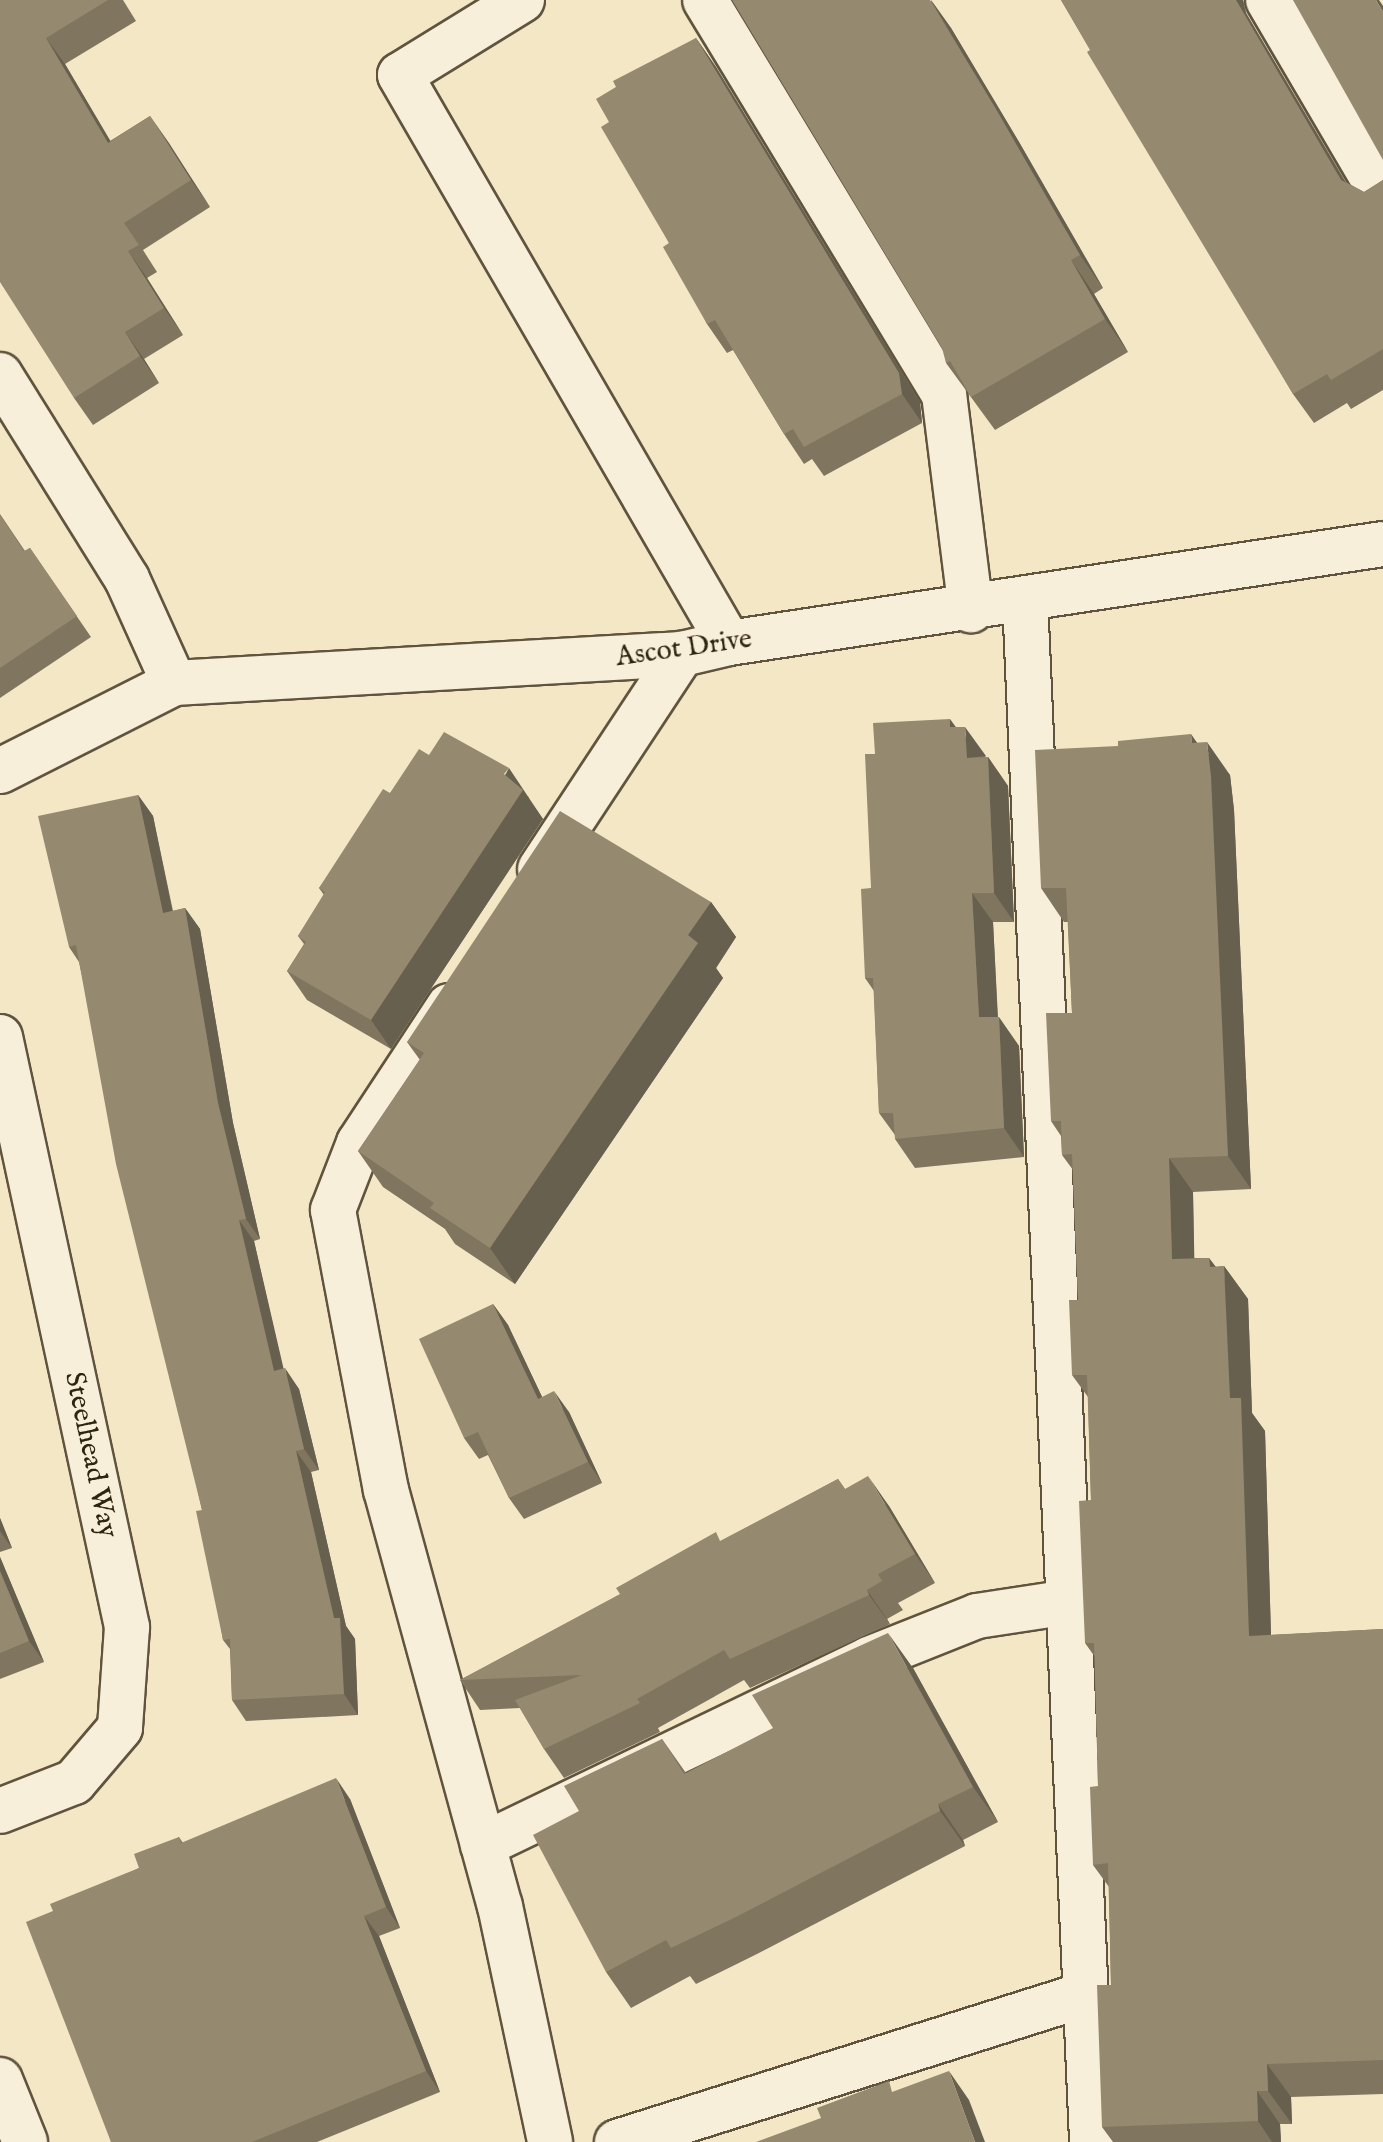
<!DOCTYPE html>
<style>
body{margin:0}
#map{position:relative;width:1383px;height:2142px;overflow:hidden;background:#f4e7c6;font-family:"IM FELL English",serif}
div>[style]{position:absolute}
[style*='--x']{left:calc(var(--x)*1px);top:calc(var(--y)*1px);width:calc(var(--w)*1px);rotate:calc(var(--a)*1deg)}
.roads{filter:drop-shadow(2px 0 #60543e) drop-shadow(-2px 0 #60543e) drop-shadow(0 2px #60543e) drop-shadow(0 -2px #60543e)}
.minor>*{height:44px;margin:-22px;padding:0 22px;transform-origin:22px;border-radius:22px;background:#f8efda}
.wall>*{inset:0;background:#80765f}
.shaded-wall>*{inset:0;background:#68604e}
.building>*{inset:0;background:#95896f}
span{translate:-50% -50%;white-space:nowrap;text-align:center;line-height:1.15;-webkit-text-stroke:7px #f8efda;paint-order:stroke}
.street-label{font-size:28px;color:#2f2311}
</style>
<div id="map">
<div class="roads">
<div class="minor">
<i style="--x:522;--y:0;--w:143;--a:148.4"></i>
<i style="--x:400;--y:75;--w:656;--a:59.92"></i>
<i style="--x:705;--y:0;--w:461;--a:58.8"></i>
<i style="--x:944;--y:394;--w:218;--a:82.9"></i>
<i style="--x:1268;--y:0;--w:227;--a:59.6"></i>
<i style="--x:0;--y:375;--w:240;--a:58.1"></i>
<i style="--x:127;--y:579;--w:114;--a:65.7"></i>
<i style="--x:1025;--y:599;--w:1544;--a:87.51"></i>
<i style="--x:0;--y:771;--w:195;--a:-26.8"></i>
<i style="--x:174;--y:683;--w:509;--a:-3.27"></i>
<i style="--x:682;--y:654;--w:48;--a:-13.2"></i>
<i style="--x:729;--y:643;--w:661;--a:-8.61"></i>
<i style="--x:540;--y:869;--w:258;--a:-56.6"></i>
<i style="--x:449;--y:1006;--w:164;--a:123.3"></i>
<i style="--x:359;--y:1143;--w:72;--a:111.2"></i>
<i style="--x:333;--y:1210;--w:285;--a:79.3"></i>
<i style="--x:386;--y:1490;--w:431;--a:74.7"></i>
<i style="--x:500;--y:1906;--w:241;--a:78"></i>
<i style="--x:0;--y:1037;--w:604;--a:77.85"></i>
<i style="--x:127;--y:1627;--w:101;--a:94"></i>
<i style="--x:120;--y:1728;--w:71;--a:130.4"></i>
<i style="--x:74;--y:1782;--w:79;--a:158.6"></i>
<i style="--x:483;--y:1845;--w:428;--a:-25.7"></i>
<i style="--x:869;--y:1659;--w:116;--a:-21.7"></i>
<i style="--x:977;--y:1616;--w:93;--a:-8.7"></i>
<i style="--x:0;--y:2080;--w:67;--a:68"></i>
<i style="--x:617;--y:2142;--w:491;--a:-17.5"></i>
</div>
</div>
<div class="wall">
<i style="clip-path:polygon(0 0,123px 0,136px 21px,65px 64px,110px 141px,150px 116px,210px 207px,143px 250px,157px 272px,147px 278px,183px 335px,144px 359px,159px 383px,93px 425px,74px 398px)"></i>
<i style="clip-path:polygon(931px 0,951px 28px,1019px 142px,1103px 288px,1094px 294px,1128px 352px,995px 430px,946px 363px)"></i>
<i style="clip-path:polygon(1061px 0,1243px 0,1246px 13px,1346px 182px,1364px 192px,1383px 180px,1383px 390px,1351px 409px,1347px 403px,1314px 423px,1293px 394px)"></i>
<i style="clip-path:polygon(696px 38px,716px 67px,920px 402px,922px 423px,824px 476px,812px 459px,804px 464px,784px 434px,733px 350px,727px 353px,707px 324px,669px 243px,609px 122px,616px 87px)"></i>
<i style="clip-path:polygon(0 514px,25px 551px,30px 548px,91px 637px,0 698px)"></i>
<i style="clip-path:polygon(956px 727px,986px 757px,988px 757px,1008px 786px,1014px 922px,993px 922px,998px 1017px,1019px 1046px,1024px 1157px,915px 1168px,895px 1139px,895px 1135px,879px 1113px,874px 991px,865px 978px,871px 888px)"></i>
<i style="clip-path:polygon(1196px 742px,1230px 775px,1234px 810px,1251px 1189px,1193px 1192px,1194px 1258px,1209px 1258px,1216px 1267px,1224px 1266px,1248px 1299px,1252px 1413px,1265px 1431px,1271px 1635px,1383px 1629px,1383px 2094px,1291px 2097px,1292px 2124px,1280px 2124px,1281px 2142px,1113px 2142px,1102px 2127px,1111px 1985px,1109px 1887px,1093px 1865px,1098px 1786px,1095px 1657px,1085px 1643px,1091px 1500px,1088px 1397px,1072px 1375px,1078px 1300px,1073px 1170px,1062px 1155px,1061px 1136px,1051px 1121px,1072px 1013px,1068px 922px,1064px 922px,1041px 888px)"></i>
<i style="clip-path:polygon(429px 755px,529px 797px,528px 798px,543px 819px,391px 1049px,307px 1000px,287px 971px,304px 944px,298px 936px,324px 895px,319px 888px,390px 793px)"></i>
<i style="clip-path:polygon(138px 795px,153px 816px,173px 911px,185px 908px,200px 929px,233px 1123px,260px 1239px,254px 1241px,283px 1369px,299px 1389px,319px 1470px,311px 1472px,346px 1626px,355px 1639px,358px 1715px,246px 1721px,232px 1700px,230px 1649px,223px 1640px,202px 1510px,79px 962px,69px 947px)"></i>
<i style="clip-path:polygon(711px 902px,736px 937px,716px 968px,723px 978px,515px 1284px,455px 1244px,445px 1229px,383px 1187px,358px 1151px,420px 1060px,407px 1042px)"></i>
<i style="clip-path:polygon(493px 1304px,508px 1325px,542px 1397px,569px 1412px,602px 1483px,524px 1519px,509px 1498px,488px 1455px,479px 1459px,464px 1438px)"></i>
<i style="clip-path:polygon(838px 1479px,845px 1489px,889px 1506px,935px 1583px,898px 1603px,903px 1610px,887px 1619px,890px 1624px,750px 1688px,744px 1680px,658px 1728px,660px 1732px,564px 1778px,544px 1749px,520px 1708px,480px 1710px,460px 1680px)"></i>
<i style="clip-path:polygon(0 1518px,12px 1548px,0 1552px)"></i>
<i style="clip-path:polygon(0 1557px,44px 1662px,0 1679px)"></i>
<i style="clip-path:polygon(913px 1668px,998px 1822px,963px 1840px,965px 1846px,757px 1954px,696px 1984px,690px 1976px,631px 2008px,606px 1972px,579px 1811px,662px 1739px,686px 1773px)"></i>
<i style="clip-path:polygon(350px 1799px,400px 1928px,379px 1936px,440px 2092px,317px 2142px,111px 2142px,53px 1911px,139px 1868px,179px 1837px,183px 1843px)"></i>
</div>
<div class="shaded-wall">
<i style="clip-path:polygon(931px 0,951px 28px,1019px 142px,1103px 288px,1080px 255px)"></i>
<i style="clip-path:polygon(1236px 0,1243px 0,1246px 13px,1361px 209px,1341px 180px)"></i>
<i style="clip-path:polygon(1376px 0,1379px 0,1383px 6px,1383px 12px)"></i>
<i style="clip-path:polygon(46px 38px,65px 64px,127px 169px,108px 143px)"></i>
<i style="clip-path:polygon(696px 38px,716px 67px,920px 402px,922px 423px,902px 394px)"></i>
<i style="clip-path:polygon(150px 116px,169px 143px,210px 207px,191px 180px)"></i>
<i style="clip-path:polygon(128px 251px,147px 278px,183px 335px,164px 308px)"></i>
<i style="clip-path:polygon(1071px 260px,1094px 294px,1128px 352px,1105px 319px)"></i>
<i style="clip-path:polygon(125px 332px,144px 359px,159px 383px,140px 356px)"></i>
<i style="clip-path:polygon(950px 719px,966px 741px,965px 727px,986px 756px,967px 758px,950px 727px)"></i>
<i style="clip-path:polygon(1191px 734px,1209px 760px,1207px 742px,1230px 775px,1234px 810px,1251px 1189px,1228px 1156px)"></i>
<i style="clip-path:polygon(988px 757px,1008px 786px,1014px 922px,994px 893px)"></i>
<i style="clip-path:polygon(509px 768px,543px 819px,391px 1049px,371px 1020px)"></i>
<i style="clip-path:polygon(138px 795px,153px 816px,177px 934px,163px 913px)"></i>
<i style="clip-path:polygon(972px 893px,993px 922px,999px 1046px,979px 1017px)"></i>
<i style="clip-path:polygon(711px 902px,736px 937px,716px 968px,723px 978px,515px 1284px,490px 1248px,688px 935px)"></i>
<i style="clip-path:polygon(185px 908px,200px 929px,233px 1123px,260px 1239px,246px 1219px,218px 1103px)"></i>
<i style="clip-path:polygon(999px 1017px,1019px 1046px,1024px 1157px,1004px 1128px)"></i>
<i style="clip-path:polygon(1169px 1158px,1193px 1192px,1195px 1292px,1172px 1259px)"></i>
<i style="clip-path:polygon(239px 1220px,254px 1241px,289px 1392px,274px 1371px)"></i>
<i style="clip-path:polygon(1209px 1258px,1225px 1280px,1224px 1266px,1248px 1299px,1252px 1413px,1265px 1431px,1272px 1670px,1249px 1636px,1230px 1398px)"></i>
<i style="clip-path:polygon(493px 1304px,508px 1325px,553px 1420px,538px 1399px)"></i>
<i style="clip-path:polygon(285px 1368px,299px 1389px,319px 1470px,304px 1449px)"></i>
<i style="clip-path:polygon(554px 1391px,569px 1412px,602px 1483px,588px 1462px)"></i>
<i style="clip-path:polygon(296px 1451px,311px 1472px,346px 1626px,355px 1639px,358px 1715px,344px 1694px,334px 1618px)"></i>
<i style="clip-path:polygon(868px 1476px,889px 1506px,935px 1583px,915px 1554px)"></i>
<i style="clip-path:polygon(0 1518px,12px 1548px,0 1531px)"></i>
<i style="clip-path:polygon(0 1557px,44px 1662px,29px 1641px,0 1571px)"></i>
<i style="clip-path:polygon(867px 1590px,887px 1619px,890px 1624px,869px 1595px)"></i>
<i style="clip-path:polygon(888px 1633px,913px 1668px,998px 1822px,973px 1787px)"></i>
<i style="clip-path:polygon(336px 1778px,350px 1799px,400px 1928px,386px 1907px)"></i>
<i style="clip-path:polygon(938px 1804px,963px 1840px,965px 1846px,940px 1811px)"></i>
<i style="clip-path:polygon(364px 1916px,379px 1936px,440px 2092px,426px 2071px)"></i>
<i style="clip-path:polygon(1267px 2064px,1291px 2097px,1292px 2124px,1268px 2091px)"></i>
<i style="clip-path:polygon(949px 2071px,969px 2100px,985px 2142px,975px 2142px)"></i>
<i style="clip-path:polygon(1257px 2091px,1280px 2124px,1281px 2142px,1272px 2142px,1258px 2121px)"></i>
</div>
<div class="building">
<i style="clip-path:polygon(0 0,108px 0,46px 38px,108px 143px,150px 116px,191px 180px,124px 223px,139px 245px,128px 251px,164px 308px,125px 332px,140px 356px,74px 398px,0 282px)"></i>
<i style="clip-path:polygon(732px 0,930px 0,996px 109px,1080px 255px,1071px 260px,1105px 319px,971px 397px,950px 361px,946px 363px,942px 348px)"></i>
<i style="clip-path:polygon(1061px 0,1236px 0,1341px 180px,1364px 192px,1383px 180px,1383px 349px,1331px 380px,1327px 374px,1293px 394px,1087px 52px,1090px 50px)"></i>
<i style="clip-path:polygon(1293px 0,1376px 0,1383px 12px,1383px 160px)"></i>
<i style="clip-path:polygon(696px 38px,899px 373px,902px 394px,804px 447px,793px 429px,784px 434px,715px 320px,707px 324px,663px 247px,669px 243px,601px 127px,609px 122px,596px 99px,616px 87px,613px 81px)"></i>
<i style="clip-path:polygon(0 515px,24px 551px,30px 548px,77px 616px,0 668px)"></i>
<i style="clip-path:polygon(950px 719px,950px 727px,965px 727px,967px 758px,988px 757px,994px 893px,972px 893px,979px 1017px,999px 1017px,1004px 1128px,895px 1139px,893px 1113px,879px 1113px,873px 978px,865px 978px,861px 889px,871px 888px,865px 754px,875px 754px,873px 723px)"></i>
<i style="clip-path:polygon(444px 732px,509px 768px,504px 774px,523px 790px,371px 1020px,287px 971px,306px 942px,298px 936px,325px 892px,319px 888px,383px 789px,390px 793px,419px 749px,429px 755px)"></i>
<i style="clip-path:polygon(1191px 734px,1192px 743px,1207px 742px,1211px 776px,1228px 1156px,1169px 1158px,1172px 1259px,1209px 1258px,1210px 1267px,1224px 1266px,1230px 1398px,1241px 1398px,1249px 1636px,1383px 1629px,1383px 2060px,1267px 2064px,1268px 2091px,1257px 2091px,1258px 2121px,1102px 2127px,1097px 1985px,1111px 1985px,1108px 1863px,1093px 1865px,1090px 1787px,1098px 1786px,1094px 1643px,1085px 1643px,1079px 1501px,1091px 1500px,1087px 1375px,1072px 1375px,1069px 1300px,1078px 1300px,1072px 1154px,1062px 1155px,1061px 1121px,1051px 1121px,1046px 1013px,1072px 1013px,1066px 888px,1041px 888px,1035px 750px,1118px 746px,1118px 741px)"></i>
<i style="clip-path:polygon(138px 795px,163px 913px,185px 908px,218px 1103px,246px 1219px,239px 1220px,274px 1371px,285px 1368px,304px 1449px,296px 1451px,334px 1618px,340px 1618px,344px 1694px,232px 1700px,230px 1639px,223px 1640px,196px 1511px,202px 1510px,116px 1164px,76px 945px,69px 947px,38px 816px)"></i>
<i style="clip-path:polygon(560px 811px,711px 902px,688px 935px,698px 943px,490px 1248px,430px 1208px,434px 1203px,358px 1151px,424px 1053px,407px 1042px)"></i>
<i style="clip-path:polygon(493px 1304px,538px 1399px,554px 1391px,588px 1462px,509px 1498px,478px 1432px,464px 1438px,419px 1339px)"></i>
<i style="clip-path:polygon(868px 1476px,915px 1554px,878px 1574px,882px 1581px,867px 1590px,869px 1595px,730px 1659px,724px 1650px,637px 1699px,640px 1703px,544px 1749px,515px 1700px,582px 1675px,460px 1680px,620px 1594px,616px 1588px,716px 1532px,720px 1541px,838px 1479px,845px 1489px)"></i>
<i style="clip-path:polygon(0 1571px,29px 1641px,0 1653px)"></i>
<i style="clip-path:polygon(888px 1633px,973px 1787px,938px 1804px,940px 1811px,732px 1919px,671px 1948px,666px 1940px,606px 1972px,533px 1835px,579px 1811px,564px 1786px,662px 1739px,684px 1774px,773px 1728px,752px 1695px)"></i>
<i style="clip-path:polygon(336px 1778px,386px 1907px,364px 1916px,426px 2071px,252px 2142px,111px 2142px,26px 1922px,53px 1911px,50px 1904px,139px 1868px,134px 1854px,179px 1837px,181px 1843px)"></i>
<i style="clip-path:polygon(949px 2071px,975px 2142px,756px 2142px,821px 2118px,817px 2108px,889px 2081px,892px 2092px)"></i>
</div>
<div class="street-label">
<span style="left:684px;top:649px;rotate:-8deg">Ascot Drive</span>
<span style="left:90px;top:1455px;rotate:78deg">Steelhead Way</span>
</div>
</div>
